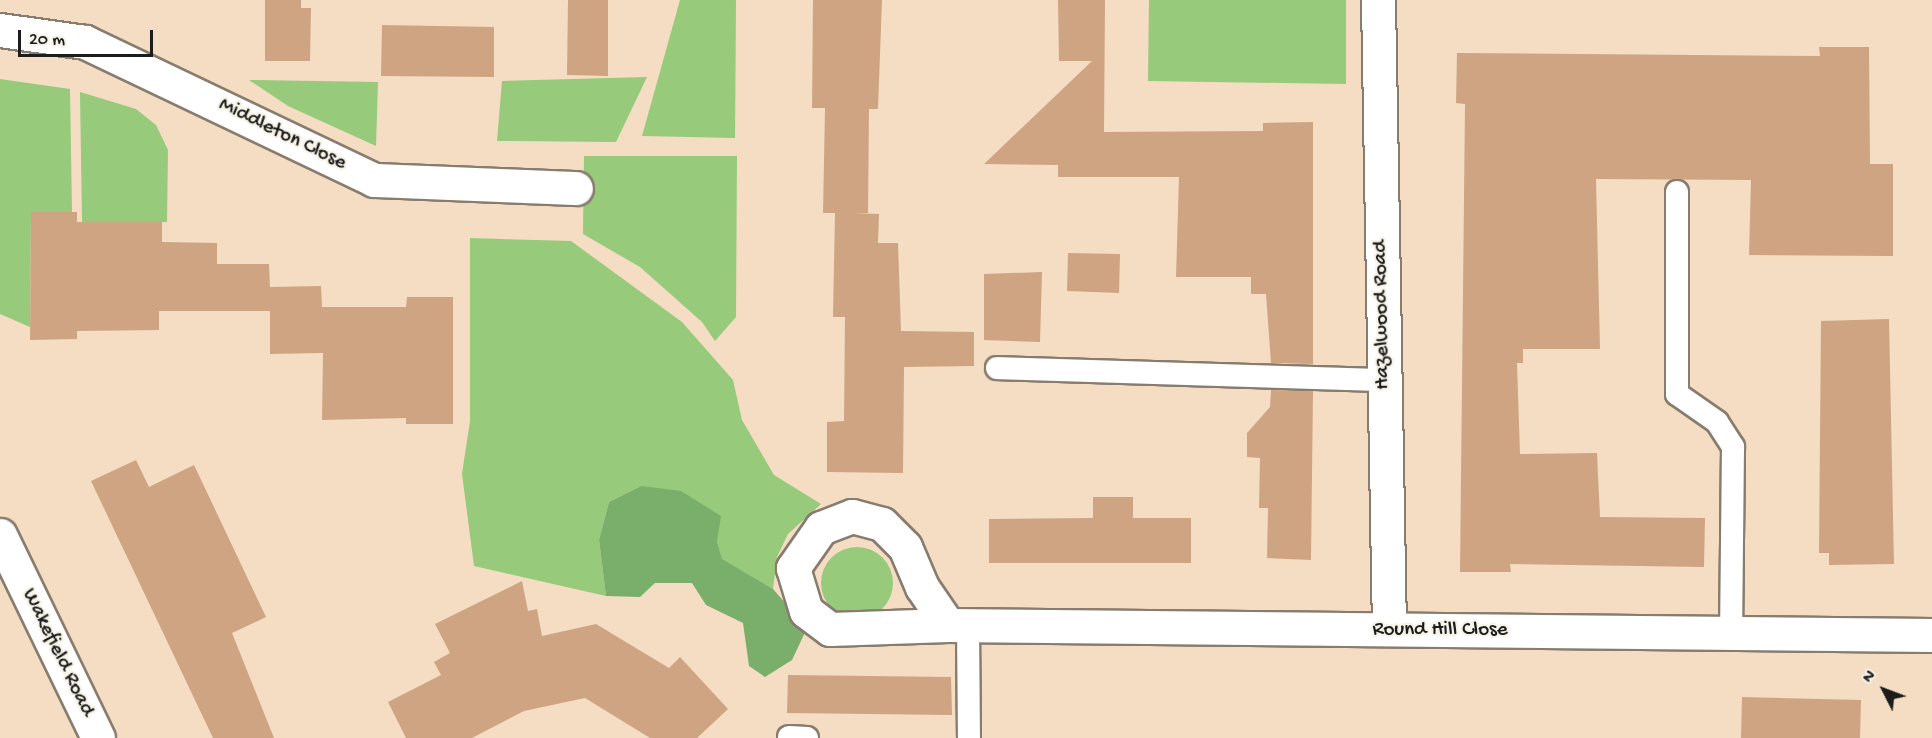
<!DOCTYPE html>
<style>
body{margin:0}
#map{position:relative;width:1932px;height:738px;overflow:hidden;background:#f4ddc2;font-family:"Gochi Hand",sans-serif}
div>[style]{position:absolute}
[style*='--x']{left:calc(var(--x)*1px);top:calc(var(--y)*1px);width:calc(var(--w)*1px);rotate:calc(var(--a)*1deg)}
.green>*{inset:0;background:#97ca7b}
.round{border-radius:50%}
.forest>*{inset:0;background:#79ae6b}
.building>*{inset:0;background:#cea483}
.roads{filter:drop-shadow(2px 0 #887c6f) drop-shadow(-2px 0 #887c6f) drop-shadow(0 2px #887c6f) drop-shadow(0 -2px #887c6f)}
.service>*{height:22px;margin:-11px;padding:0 11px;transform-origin:11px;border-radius:11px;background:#fff}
.minor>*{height:33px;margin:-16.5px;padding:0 16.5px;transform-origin:16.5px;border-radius:16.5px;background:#fff}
span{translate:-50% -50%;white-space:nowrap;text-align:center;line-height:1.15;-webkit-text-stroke:4.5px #f7f3e8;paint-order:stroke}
.street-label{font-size:21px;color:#1c1c1c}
.north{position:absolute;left:1854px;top:660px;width:60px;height:60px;-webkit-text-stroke:4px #f7f3e8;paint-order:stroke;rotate:312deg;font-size:16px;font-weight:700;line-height:24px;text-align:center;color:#1c1c1c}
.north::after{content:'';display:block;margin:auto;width:21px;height:27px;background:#1c1c1c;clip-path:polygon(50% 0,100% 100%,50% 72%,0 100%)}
.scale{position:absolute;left:18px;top:30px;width:135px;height:27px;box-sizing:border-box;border:3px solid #1c1c1c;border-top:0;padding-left:8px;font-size:18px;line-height:21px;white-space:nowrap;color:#1c1c1c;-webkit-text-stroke:4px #f7f3e8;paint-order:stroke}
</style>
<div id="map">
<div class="green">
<i style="clip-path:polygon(680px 0,736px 0,735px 138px,642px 136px)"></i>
<i style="clip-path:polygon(1149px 0,1346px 0,1346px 84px,1148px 81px)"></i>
<i style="clip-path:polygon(647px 77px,616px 142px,497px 141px,502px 81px)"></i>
<i style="clip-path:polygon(0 79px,70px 89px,72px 212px,31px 212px,30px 327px,0 314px)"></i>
<i style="clip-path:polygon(249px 80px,378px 82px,376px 146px,288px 106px)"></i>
<i style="clip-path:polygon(80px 92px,136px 109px,156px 125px,168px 150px,167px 222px,82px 222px)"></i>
<i style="clip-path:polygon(584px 156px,737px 156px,736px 317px,715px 341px,702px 322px,640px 267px,583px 234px)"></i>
<i style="clip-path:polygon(470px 238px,571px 241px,682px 322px,733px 380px,742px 420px,774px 475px,821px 504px,788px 534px,777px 557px,773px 589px,722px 560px,717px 541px,641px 486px,609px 502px,599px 540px,606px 596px,474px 566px,462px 474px,470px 421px)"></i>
<i class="round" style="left:821px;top:547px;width:72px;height:72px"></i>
</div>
<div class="forest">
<i style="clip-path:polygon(641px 486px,681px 491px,721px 516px,717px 541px,722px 559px,773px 589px,807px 628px,792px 660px,765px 677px,749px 666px,743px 623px,706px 605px,692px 583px,655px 583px,640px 597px,606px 596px,599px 540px,609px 502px)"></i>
</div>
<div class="building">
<i style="clip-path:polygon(265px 0,301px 0,301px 8px,311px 8px,310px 61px,265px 61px)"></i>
<i style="clip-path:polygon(568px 0,608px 0,608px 76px,567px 75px)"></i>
<i style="clip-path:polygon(813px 0,882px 0,878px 109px,869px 109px,868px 213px,854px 213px,879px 214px,878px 243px,898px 243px,901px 331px,974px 332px,974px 366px,904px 367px,903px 473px,827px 472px,827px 422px,844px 421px,845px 317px,833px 317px,835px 213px,823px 213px,825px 108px,812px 108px)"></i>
<i style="clip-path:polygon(1058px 0,1105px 0,1104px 132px,1263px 131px,1263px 123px,1313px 122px,1313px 364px,1271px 363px,1266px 294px,1251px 294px,1251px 277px,1176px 277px,1179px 177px,1058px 177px,1058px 165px,984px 164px,1092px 61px,1059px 61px)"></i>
<i style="clip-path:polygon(382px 25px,494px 27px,494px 77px,381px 76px)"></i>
<i style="clip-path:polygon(1819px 47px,1869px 47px,1870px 164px,1893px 164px,1893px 256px,1749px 255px,1751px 180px,1596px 179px,1600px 349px,1523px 349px,1523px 363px,1517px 363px,1520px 454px,1597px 453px,1600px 517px,1705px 518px,1704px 567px,1510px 564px,1511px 572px,1460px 572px,1465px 104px,1456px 103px,1457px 53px,1820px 56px)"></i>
<i style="clip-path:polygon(31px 212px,77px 212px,77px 222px,162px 222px,162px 242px,217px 243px,217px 264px,269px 264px,270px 287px,321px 286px,322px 307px,406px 307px,407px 297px,453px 297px,453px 424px,406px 424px,406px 418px,322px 420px,323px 353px,270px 354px,270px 311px,159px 311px,159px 330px,77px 331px,77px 339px,30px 340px)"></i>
<i style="clip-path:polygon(1068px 253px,1120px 254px,1119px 293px,1067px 291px)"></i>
<i style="clip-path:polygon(1042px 272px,1040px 342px,984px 340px,984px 274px)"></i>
<i style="clip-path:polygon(1889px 319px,1894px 564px,1829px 565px,1829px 553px,1819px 553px,1821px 321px)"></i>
<i style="clip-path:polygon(1271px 390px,1313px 391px,1311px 560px,1267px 558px,1268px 508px,1259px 508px,1260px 458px,1247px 457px,1247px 433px,1270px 407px)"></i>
<i style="clip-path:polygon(136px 460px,149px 487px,194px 465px,266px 617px,232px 633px,274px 738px,213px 738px,91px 481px)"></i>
<i style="clip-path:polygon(1093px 497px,1133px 497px,1133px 518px,1191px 518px,1191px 563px,989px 563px,989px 519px,1093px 518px)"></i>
<i style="clip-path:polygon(522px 581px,528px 611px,537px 609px,542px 636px,596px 624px,669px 668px,680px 657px,728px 709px,697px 738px,650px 738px,585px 698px,524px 711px,472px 738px,406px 738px,388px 702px,441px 675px,434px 662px,450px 653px,435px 624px)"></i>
<i style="clip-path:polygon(788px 675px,951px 677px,952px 715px,787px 713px)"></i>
<i style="clip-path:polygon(1742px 697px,1861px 700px,1860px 738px,1741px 738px)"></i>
</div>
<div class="roads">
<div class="service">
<i style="--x:1677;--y:192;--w:202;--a:90"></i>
<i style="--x:1677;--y:394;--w:49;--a:35"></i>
<i style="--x:1717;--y:422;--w:30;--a:57"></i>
<i style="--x:1733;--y:447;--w:186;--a:90.6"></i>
<i style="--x:997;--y:368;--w:387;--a:1.8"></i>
<i style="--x:968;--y:626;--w:112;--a:89.5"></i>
<i style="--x:789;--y:737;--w:18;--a:3"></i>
</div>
<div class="minor">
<i style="--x:1378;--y:0;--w:629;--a:89"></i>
<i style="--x:0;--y:30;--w:86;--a:8"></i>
<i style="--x:85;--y:42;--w:320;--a:25.5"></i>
<i style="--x:374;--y:180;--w:202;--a:2.3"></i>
<i style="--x:0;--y:535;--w:225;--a:64.2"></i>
<i style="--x:948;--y:625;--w:46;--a:-124.4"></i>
<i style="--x:922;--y:587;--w:43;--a:-113"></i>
<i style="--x:905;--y:547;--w:33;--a:-135"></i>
<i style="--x:882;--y:524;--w:31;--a:-165"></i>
<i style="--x:852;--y:516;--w:33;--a:159"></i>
<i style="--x:821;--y:528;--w:49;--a:125"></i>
<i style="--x:793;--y:568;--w:45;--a:73.2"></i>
<i style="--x:806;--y:611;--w:30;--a:37"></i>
<i style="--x:830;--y:629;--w:118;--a:-1.9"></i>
<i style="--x:948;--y:625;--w:984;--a:0.58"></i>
</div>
</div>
<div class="street-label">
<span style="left:282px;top:135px;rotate:26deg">Middleton Close</span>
<span style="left:1383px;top:315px;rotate:-91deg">Hazelwood Road</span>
<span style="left:1440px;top:631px">Round Hill Close</span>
<span style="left:57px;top:653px;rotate:64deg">Wakefield Road</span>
</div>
<div class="north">N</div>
<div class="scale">20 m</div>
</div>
